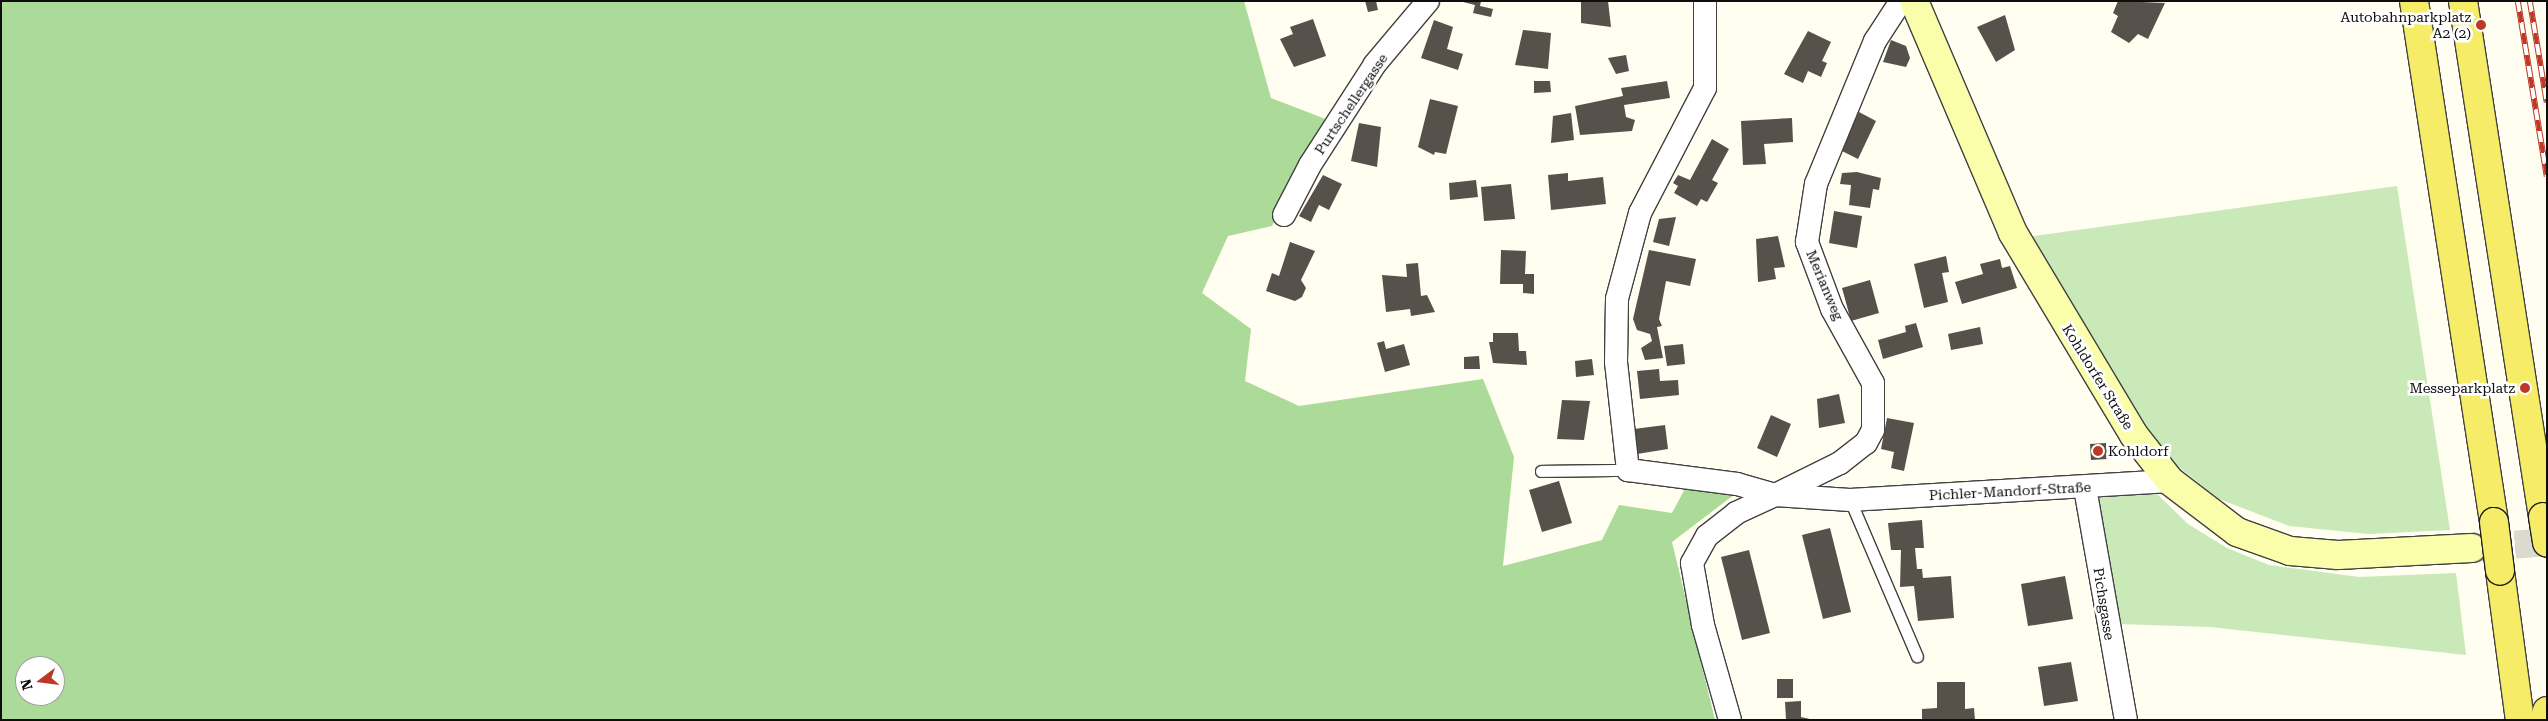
<!DOCTYPE html>
<meta charset="utf-8">
<style>
body{margin:0}
#map{position:relative;width:2548px;height:721px;overflow:hidden;background:#fffef0;font-family:"Roboto Serif",serif}
div>[style]{position:absolute}
[style*='--x']{left:calc(var(--x)*1px);top:calc(var(--y)*1px);width:calc(var(--w)*1px);rotate:calc(var(--a)*1deg)}
.green>*{inset:0;background:#cae9b9}
.forest>*{inset:0;background:#abda99}
.building>*{inset:0;background:#57514b}
.secondary-tunnel>*{height:28px;margin-top:-14px;transform-origin:0;background:repeating-linear-gradient(90deg,#dbdace 0 28px,transparent 0 42px)}
.roads{filter:drop-shadow(1px 0 #414141) drop-shadow(-1px 0 #414141) drop-shadow(0 1px #414141) drop-shadow(0 -1px #414141)}
.lane>*{height:11px;margin:-5.5px;padding:0 5.5px;transform-origin:5.5px;border-radius:5.5px;background:#fff}
.street>*{height:22px;margin:-11px;padding:0 11px;transform-origin:11px;border-radius:11px;background:#fff}
.secondary>*{height:28px;margin:-14px;padding:0 14px;transform-origin:14px;border-radius:14px;background:#fafeab}
.primary>*{height:28px;margin:-14px;padding:0 14px;transform-origin:14px;border-radius:14px;background:#f7ec67}
.rail>*{height:5.5px;margin-top:-2.75px;transform-origin:0;background:repeating-linear-gradient(90deg,#fff 0 11px,#be3827 0 22px);box-sizing:border-box;border-block:1px solid #be3827}
.bridges{filter:drop-shadow(1px 0 #1f1f1f) drop-shadow(-1px 0 #1f1f1f) drop-shadow(0 1px #1f1f1f) drop-shadow(0 -1px #1f1f1f)}
.primary-bridge>*{height:28px;margin:-14px;padding:0 14px;transform-origin:14px;border-radius:14px;background:#f7ec67}
.dots>*{width:14px;height:14px;translate:-50% -50%;box-sizing:border-box;border:2px solid #fff;border-radius:50%}
span{translate:-50% -50%;white-space:nowrap;text-align:center;line-height:1.15;-webkit-text-stroke:5px #fff;paint-order:stroke}
.poi-label{font-size:14px;color:#0e0e0e}
.right{translate:-100% -50%;text-align:right}
.left{translate:0 -50%;text-align:left}
.street-label{font-size:14px;color:#0e0e0e}
.frame{position:absolute;inset:0;border:2px solid #0e0e0e;pointer-events:none}
.north{position:absolute;left:15px;top:656px;width:50px;height:50px;box-sizing:border-box;background:#fff;border:1px solid #9f9f9f;border-radius:50%;rotate:255deg;font-size:14px;font-weight:700;line-height:20px;text-align:center;color:#0e0e0e}
.north::after{content:'';display:block;margin:auto;width:18px;height:22px;background:#be3827;clip-path:polygon(50% 0,100% 100%,50% 72%,0 100%)}
</style>
<div id="map">
<div class="green">
<i style="clip-path:polygon(2397px 186px,2450px 530px,2369px 534px,2289px 526px,2219px 499px,2170px 460px,2122px 395px,2027px 237px)"></i>
<i style="clip-path:polygon(2157px 494px,2188px 524px,2227px 548px,2269px 565px,2359px 577px,2456px 573px,2466px 655px,2210px 627px,2118px 624px,2094px 498px)"></i>
</div>
<div class="forest">
<i style="clip-path:polygon(evenodd,1px 1px,1244px 1px,1271px 98px,1328px 120px,1272px 226px,1228px 236px,1202px 293px,1251px 329px,1245px 381px,1299px 406px,1483px 379px,1514px 457px,1503px 566px,1602px 540px,1619px 505px,1672px 513px,1687px 485px,1735px 494px,1672px 542px,1715px 720px,1px 720px,1px 1px,25px 666px,55px 666px,55px 696px,25px 696px,25px 666px)"></i>
</div>
<div class="building">
<i style="clip-path:polygon(1365px 1px,1376px 1px,1378px 10px,1368px 12px)"></i>
<i style="clip-path:polygon(1481px 1px,1480px 6px,1493px 9px,1491px 17px,1473px 13px,1475px 5px,1463px 2px)"></i>
<i style="clip-path:polygon(1581px 1px,1608px 1px,1611px 27px,1581px 23px)"></i>
<i style="clip-path:polygon(2118px 1px,2165px 3px,2148px 39px,2138px 34px,2129px 43px,2111px 32px,2118px 16px,2113px 13px)"></i>
<i style="clip-path:polygon(2005px 15px,2015px 50px,1996px 62px,1977px 27px)"></i>
<i style="clip-path:polygon(1313px 19px,1326px 56px,1294px 67px,1280px 39px,1293px 34px,1290px 27px)"></i>
<i style="clip-path:polygon(1434px 20px,1453px 27px,1447px 49px,1463px 54px,1458px 70px,1421px 58px)"></i>
<i style="clip-path:polygon(1523px 30px,1551px 33px,1548px 69px,1515px 65px)"></i>
<i style="clip-path:polygon(1808px 31px,1831px 42px,1822px 61px,1827px 63px,1821px 77px,1808px 71px,1803px 83px,1784px 74px)"></i>
<i style="clip-path:polygon(1891px 40px,1906px 46px,1910px 58px,1906px 67px,1883px 62px)"></i>
<i style="clip-path:polygon(1626px 55px,1629px 71px,1616px 74px,1608px 58px)"></i>
<i style="clip-path:polygon(1534px 81px,1550px 81px,1551px 92px,1534px 93px)"></i>
<i style="clip-path:polygon(1667px 81px,1670px 98px,1624px 105px,1626px 117px,1635px 120px,1632px 131px,1580px 135px,1575px 106px,1623px 96px,1621px 88px)"></i>
<i style="clip-path:polygon(1430px 99px,1458px 106px,1446px 154px,1435px 152px,1434px 155px,1418px 147px)"></i>
<i style="clip-path:polygon(1859px 112px,1876px 121px,1858px 159px,1840px 150px)"></i>
<i style="clip-path:polygon(1571px 113px,1574px 140px,1551px 143px,1553px 116px)"></i>
<i style="clip-path:polygon(1792px 118px,1793px 142px,1764px 144px,1766px 164px,1743px 165px,1741px 121px)"></i>
<i style="clip-path:polygon(1359px 123px,1381px 127px,1377px 167px,1351px 161px)"></i>
<i style="clip-path:polygon(1712px 139px,1729px 149px,1712px 180px,1718px 183px,1707px 202px,1701px 199px,1697px 206px,1674px 193px,1678px 186px,1673px 183px,1678px 175px,1690px 180px)"></i>
<i style="clip-path:polygon(1857px 172px,1881px 178px,1879px 190px,1873px 189px,1870px 208px,1849px 205px,1851px 185px,1840px 184px,1842px 173px)"></i>
<i style="clip-path:polygon(1568px 173px,1568px 181px,1603px 177px,1606px 204px,1551px 210px,1548px 175px)"></i>
<i style="clip-path:polygon(1323px 175px,1342px 184px,1329px 210px,1319px 205px,1311px 222px,1299px 216px)"></i>
<i style="clip-path:polygon(1476px 180px,1478px 197px,1450px 200px,1449px 183px)"></i>
<i style="clip-path:polygon(1511px 184px,1515px 219px,1484px 221px,1481px 187px)"></i>
<i style="clip-path:polygon(1834px 211px,1862px 216px,1857px 248px,1829px 243px)"></i>
<i style="clip-path:polygon(1676px 217px,1669px 246px,1653px 242px,1659px 219px)"></i>
<i style="clip-path:polygon(1778px 236px,1785px 267px,1774px 268px,1776px 279px,1758px 282px,1756px 239px)"></i>
<i style="clip-path:polygon(1290px 242px,1315px 251px,1301px 280px,1306px 288px,1302px 297px,1295px 301px,1266px 291px,1272px 273px,1279px 276px)"></i>
<i style="clip-path:polygon(1501px 250px,1526px 251px,1525px 274px,1534px 274px,1534px 294px,1523px 293px,1523px 284px,1500px 284px)"></i>
<i style="clip-path:polygon(1649px 250px,1696px 259px,1690px 286px,1666px 281px,1659px 319px,1662px 326px,1657px 327px,1663px 358px,1645px 360px,1641px 348px,1652px 341px,1650px 334px,1637px 330px,1633px 319px)"></i>
<i style="clip-path:polygon(1946px 256px,1949px 272px,1942px 273px,1948px 302px,1924px 308px,1914px 264px)"></i>
<i style="clip-path:polygon(2000px 259px,2002px 268px,2010px 266px,2017px 288px,1962px 304px,1955px 282px,1983px 274px,1980px 264px)"></i>
<i style="clip-path:polygon(1418px 263px,1421px 296px,1427px 295px,1435px 312px,1411px 316px,1410px 309px,1386px 312px,1382px 275px,1407px 277px,1406px 264px)"></i>
<i style="clip-path:polygon(1870px 280px,1879px 313px,1851px 321px,1842px 288px)"></i>
<i style="clip-path:polygon(1916px 323px,1923px 347px,1883px 359px,1878px 340px,1906px 332px,1905px 326px)"></i>
<i style="clip-path:polygon(1980px 327px,1983px 344px,1951px 350px,1948px 334px)"></i>
<i style="clip-path:polygon(1493px 333px,1518px 333px,1519px 351px,1526px 351px,1527px 365px,1493px 363px,1489px 342px,1493px 342px)"></i>
<i style="clip-path:polygon(1384px 341px,1386px 349px,1404px 344px,1410px 365px,1385px 372px,1377px 343px)"></i>
<i style="clip-path:polygon(1683px 344px,1685px 364px,1667px 366px,1664px 346px)"></i>
<i style="clip-path:polygon(1479px 356px,1480px 369px,1464px 369px,1464px 357px)"></i>
<i style="clip-path:polygon(1592px 359px,1594px 375px,1576px 377px,1575px 361px)"></i>
<i style="clip-path:polygon(1659px 369px,1660px 381px,1678px 380px,1679px 395px,1640px 399px,1637px 371px)"></i>
<i style="clip-path:polygon(1839px 394px,1845px 423px,1819px 428px,1817px 399px)"></i>
<i style="clip-path:polygon(1562px 400px,1590px 401px,1584px 440px,1557px 439px)"></i>
<i style="clip-path:polygon(1771px 415px,1791px 424px,1777px 457px,1757px 448px)"></i>
<i style="clip-path:polygon(1887px 418px,1914px 423px,1904px 471px,1891px 468px,1894px 452px,1881px 449px)"></i>
<i style="clip-path:polygon(1665px 425px,1668px 449px,1637px 454px,1634px 429px)"></i>
<i style="clip-path:polygon(2106px 443px,2107px 459px,2091px 460px,2090px 444px)"></i>
<i style="clip-path:polygon(1559px 481px,1572px 523px,1542px 532px,1529px 490px)"></i>
<i style="clip-path:polygon(1922px 520px,1924px 548px,1915px 548px,1917px 569px,1922px 569px,1923px 578px,1951px 576px,1954px 618px,1918px 621px,1914px 586px,1900px 587px,1901px 550px,1891px 550px,1888px 523px)"></i>
<i style="clip-path:polygon(1830px 528px,1851px 612px,1823px 619px,1802px 535px)"></i>
<i style="clip-path:polygon(1749px 550px,1770px 633px,1742px 640px,1721px 557px)"></i>
<i style="clip-path:polygon(2065px 576px,2073px 619px,2028px 626px,2021px 584px)"></i>
<i style="clip-path:polygon(2071px 662px,2078px 701px,2044px 706px,2038px 667px)"></i>
<i style="clip-path:polygon(1777px 679px,1793px 679px,1793px 698px,1777px 698px)"></i>
<i style="clip-path:polygon(1937px 682px,1965px 682px,1965px 709px,1974px 708px,1975px 720px,1922px 720px,1922px 709px,1937px 708px)"></i>
<i style="clip-path:polygon(1801px 701px,1801px 717px,1814px 720px,1786px 720px,1785px 702px)"></i>
</div>
<div class="secondary-tunnel">
<i style="--x:2473;--y:548;--w:74;--a:-4.6"></i>
</div>
<div class="roads">
<div class="lane">
<i style="--x:1541;--y:471;--w:87;--a:-0.7"></i>
<i style="--x:1850;--y:500;--w:170;--a:66.8"></i>
</div>
<div class="street">
<i style="--x:1705;--y:1;--w:87;--a:90"></i>
<i style="--x:1705;--y:88;--w:141;--a:117.5"></i>
<i style="--x:1640;--y:213;--w:89;--a:105"></i>
<i style="--x:1617;--y:299;--w:63;--a:90.9"></i>
<i style="--x:1616;--y:362;--w:109;--a:83.7"></i>
<i style="--x:1628;--y:470;--w:110;--a:7.3"></i>
<i style="--x:1737;--y:484;--w:40;--a:16"></i>
<i style="--x:1775;--y:495;--w:72;--a:-26.2"></i>
<i style="--x:1840;--y:463;--w:33;--a:-38"></i>
<i style="--x:1866;--y:443;--w:15;--a:-62"></i>
<i style="--x:1873;--y:430;--w:47;--a:-90"></i>
<i style="--x:1873;--y:383;--w:85;--a:-119"></i>
<i style="--x:1832;--y:309;--w:72;--a:-110.5"></i>
<i style="--x:1807;--y:242;--w:59;--a:-81.2"></i>
<i style="--x:1816;--y:184;--w:155;--a:-67.6"></i>
<i style="--x:1875;--y:41;--w:48;--a:-57"></i>
<i style="--x:1284;--y:215;--w:56;--a:-62.5"></i>
<i style="--x:1310;--y:165;--w:120;--a:-57.2"></i>
<i style="--x:1375;--y:64;--w:82;--a:-49.9"></i>
<i style="--x:2085;--y:488;--w:236;--a:80"></i>
<i style="--x:1730;--y:720;--w:99;--a:-105.9"></i>
<i style="--x:1703;--y:625;--w:63;--a:-100.1"></i>
<i style="--x:1692;--y:563;--w:31;--a:-61"></i>
<i style="--x:1707;--y:536;--w:37;--a:-38"></i>
<i style="--x:1736;--y:513;--w:43;--a:-24.8"></i>
<i style="--x:1775;--y:495;--w:75;--a:3.8"></i>
<i style="--x:1850;--y:500;--w:321;--a:-3.4"></i>
</div>
<div class="secondary">
<i style="--x:1914;--y:1;--w:252;--a:66.9"></i>
<i style="--x:2013;--y:233;--w:235;--a:59.1"></i>
<i style="--x:2134;--y:435;--w:58;--a:52"></i>
<i style="--x:2170;--y:481;--w:84;--a:37.3"></i>
<i style="--x:2237;--y:532;--w:56;--a:19.7"></i>
<i style="--x:2290;--y:551;--w:48;--a:4.8"></i>
<i style="--x:2338;--y:555;--w:134;--a:-3"></i>
</div>
<div class="primary">
<i style="--x:2414;--y:1;--w:527;--a:81.27"></i>
<i style="--x:2463;--y:1;--w:522;--a:81.19"></i>
<i style="--x:2500;--y:571;--w:150;--a:82.4"></i>
<i style="--x:2546;--y:720;--w:9;--a:-84"></i>
</div>
</div>
<div class="rail">
<i style="--x:2518;--y:1;--w:178;--a:80.6"></i>
<i style="--x:2530;--y:1;--w:103;--a:80.5"></i>
</div>
<div class="bridges">
<div class="primary-bridge">
<i style="--x:2543;--y:517;--w:26;--a:81"></i>
<i style="--x:2494;--y:522;--w:49;--a:83"></i>
</div>
</div>
<div class="dots">
<i style="left:2481px;top:25px;background:#be3827"></i>
<i style="left:2525px;top:388px;background:#be3827"></i>
<i style="left:2098px;top:451px;background:#be3827"></i>
</div>
<div class="poi-label">
<span class="right" style="left:2471px;top:25px">Autobahnparkplatz<br>A2 (2)</span>
<span class="right" style="left:2515px;top:388px">Messeparkplatz</span>
<span class="left" style="left:2108px;top:451px">Kohldorf</span>
</div>
<div class="street-label">
<span style="left:1351px;top:104px;rotate:-56deg">Purtschellergasse</span>
<span style="left:1825px;top:285px;rotate:67deg">Merianweg</span>
<span style="left:2098px;top:377px;rotate:58deg">Kohldorfer Straße</span>
<span style="left:2010px;top:491px;rotate:-3deg">Pichler-Mandorf-Straße</span>
<span style="left:2104px;top:604px;rotate:81deg">Pichsgasse</span>
</div>
<div class="frame"></div>
<div class="north">N</div>
</div>
